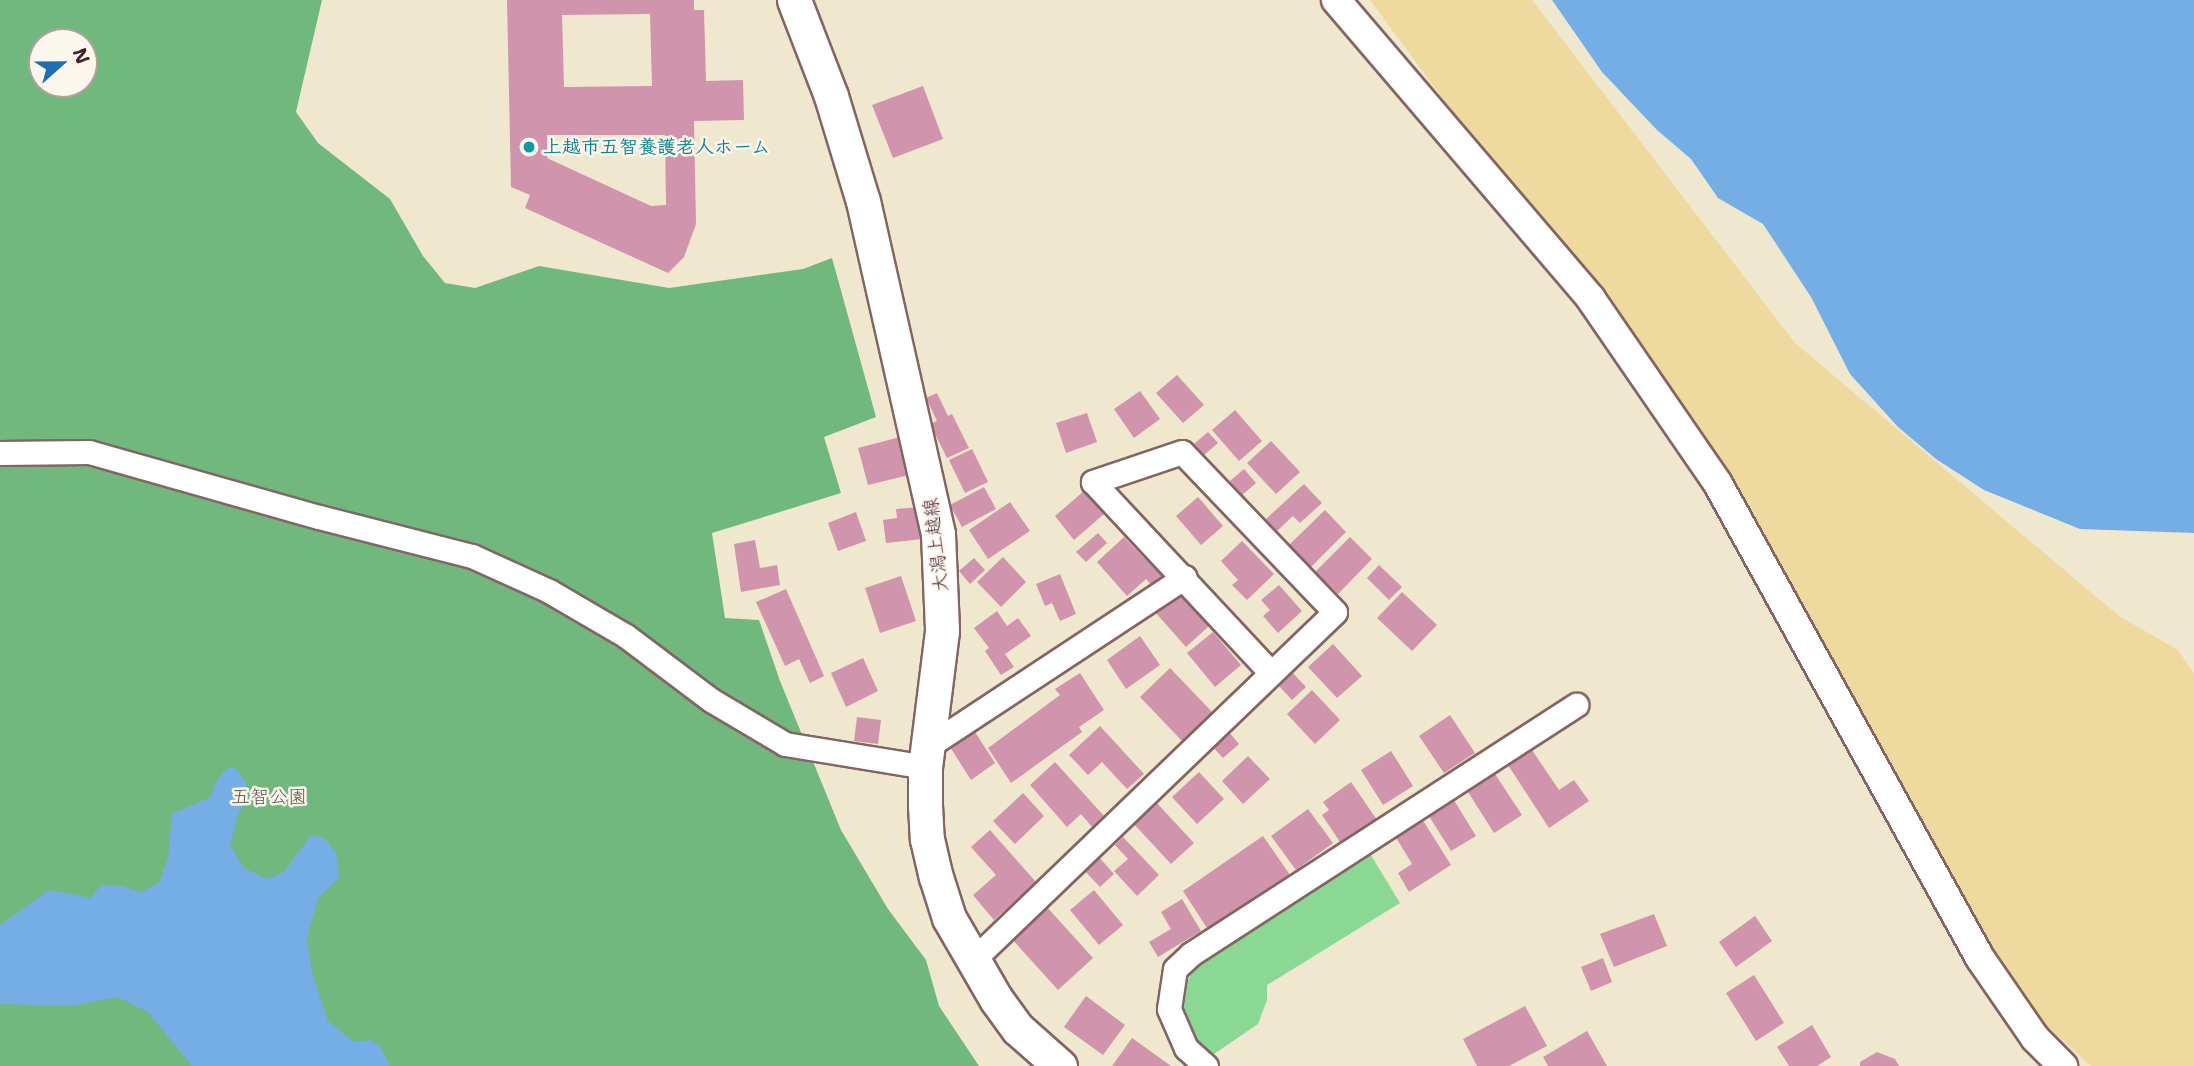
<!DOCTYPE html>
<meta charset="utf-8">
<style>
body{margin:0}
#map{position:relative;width:2194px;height:1066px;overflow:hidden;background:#f0e8ce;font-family:"Shantell Sans","Klee One",sans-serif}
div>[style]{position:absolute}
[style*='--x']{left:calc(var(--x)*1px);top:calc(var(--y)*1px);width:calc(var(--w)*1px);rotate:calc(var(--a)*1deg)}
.green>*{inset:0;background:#8bd794}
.forest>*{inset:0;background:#70b87e}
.sand>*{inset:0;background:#eeda9e}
.water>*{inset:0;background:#74aee5}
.building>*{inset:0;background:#d094ac}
.roads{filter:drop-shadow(2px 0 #846564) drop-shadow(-2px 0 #846564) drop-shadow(0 2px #846564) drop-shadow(0 -2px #846564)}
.minor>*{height:23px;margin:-11.5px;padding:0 11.5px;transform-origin:11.5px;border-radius:11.5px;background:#fff}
.tertiary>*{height:28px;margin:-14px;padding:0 14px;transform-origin:14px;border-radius:14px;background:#fff}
.secondary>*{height:33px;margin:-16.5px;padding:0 16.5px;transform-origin:16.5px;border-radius:16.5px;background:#fff}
.dots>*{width:19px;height:19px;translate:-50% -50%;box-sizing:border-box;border:4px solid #fbf7ec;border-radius:50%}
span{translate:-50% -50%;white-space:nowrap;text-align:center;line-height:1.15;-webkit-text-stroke:5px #fbf7ec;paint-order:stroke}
.culture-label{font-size:19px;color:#0d838f;font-weight:700}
.left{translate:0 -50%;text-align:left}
.street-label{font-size:19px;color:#4a1f2b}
.park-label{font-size:19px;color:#5e564a}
.north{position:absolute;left:28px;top:28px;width:70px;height:70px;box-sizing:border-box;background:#fbf7ec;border:2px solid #b4a19f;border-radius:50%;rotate:69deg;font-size:19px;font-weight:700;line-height:28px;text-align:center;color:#4a1f2b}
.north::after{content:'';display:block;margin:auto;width:24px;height:32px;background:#1f6fb2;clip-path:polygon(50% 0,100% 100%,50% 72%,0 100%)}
</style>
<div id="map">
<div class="green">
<i style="clip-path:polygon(1369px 852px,1400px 903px,1267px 985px,1267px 1000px,1258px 1024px,1211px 1056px,1195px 1037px,1185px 1017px,1182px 1000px,1184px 988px,1197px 963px)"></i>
</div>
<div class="forest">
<i style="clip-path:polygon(evenodd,0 0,322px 0,296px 112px,318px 143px,390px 199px,423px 256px,445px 283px,475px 288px,539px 266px,669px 288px,803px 269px,832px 258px,876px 417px,824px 437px,841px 493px,712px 533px,725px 618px,759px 620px,780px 681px,841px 830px,888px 909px,926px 960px,939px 1006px,979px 1066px,0 1066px,0 0,42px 42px,84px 42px,84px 84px,42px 84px,42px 42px)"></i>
</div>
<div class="sand">
<i style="clip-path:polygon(1370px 0,1532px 0,1795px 343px,2119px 616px,2178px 650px,2194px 673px,2194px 1066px,2091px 1066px,2033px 1013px,1984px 938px,1734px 478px,1614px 311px,1449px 107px)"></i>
</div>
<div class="water">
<i style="clip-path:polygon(1552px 0,2194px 0,2194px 533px,2080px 529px,1984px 490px,1936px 459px,1898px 427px,1850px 374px,1811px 297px,1763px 224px,1718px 198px,1691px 159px,1657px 130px,1602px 72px)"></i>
<i style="clip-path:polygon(234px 767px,244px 779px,248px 795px,237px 818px,230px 845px,244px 868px,267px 879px,284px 872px,311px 835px,324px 838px,336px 852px,339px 878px,318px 898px,307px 938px,312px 973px,328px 1021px,354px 1042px,371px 1040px,381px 1047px,390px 1066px,192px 1066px,148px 1012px,118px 997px,70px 1006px,0 1004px,0 925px,49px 890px,91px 898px,101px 885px,121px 886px,141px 892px,159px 883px,168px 858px,172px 814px,211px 797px,216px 782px,226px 769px)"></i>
</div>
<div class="building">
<i style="clip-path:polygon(evenodd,507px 0,694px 0,694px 10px,704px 10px,706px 81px,743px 80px,744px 120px,694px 121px,696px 224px,684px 257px,668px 273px,525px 208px,530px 195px,511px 187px,507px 0,650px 14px,652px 86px,564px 87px,562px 15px,650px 14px,507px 0,547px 135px,665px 135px,666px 205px,651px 206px,547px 158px,547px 135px)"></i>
<i style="clip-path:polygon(923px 86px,943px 139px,893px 158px,872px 105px)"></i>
<i style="clip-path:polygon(1177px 375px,1204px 405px,1183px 423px,1156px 393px)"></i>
<i style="clip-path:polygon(1140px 391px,1160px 419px,1134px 438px,1114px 409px)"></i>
<i style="clip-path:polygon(937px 393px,948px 416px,952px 414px,969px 448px,947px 458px,930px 424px,937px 421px,926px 398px)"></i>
<i style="clip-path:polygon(1235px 410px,1262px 441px,1239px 461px,1212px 430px)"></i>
<i style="clip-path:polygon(1087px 413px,1097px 442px,1066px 453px,1056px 423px)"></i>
<i style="clip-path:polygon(1208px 432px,1218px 443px,1204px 455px,1194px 444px)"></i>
<i style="clip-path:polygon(900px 437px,909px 475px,868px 485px,858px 448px)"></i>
<i style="clip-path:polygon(1271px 441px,1300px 472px,1276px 494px,1247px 463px)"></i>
<i style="clip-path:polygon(972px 449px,988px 482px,965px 493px,949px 460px)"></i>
<i style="clip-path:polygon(1244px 469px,1256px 483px,1242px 495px,1230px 481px)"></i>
<i style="clip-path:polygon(1304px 484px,1322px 503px,1300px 523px,1293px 516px,1277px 531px,1266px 519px)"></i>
<i style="clip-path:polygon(984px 487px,996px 509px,962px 527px,950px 505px)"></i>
<i style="clip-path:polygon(1084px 491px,1104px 514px,1074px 540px,1055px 516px)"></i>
<i style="clip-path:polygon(1198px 497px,1223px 526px,1201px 545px,1176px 516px)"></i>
<i style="clip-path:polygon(1010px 502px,1030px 531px,988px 559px,969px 530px)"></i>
<i style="clip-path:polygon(919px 507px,923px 539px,886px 543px,883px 520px,897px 518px,896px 509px)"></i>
<i style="clip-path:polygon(1325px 510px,1346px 532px,1311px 567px,1289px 545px)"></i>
<i style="clip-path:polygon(856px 512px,866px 541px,838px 551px,828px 523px)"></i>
<i style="clip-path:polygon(1098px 533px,1107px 543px,1086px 562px,1076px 552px)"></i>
<i style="clip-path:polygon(1124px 537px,1144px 558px,1149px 553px,1167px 573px,1152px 586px,1146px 579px,1127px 596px,1097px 562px)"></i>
<i style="clip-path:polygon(1350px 537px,1372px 559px,1338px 594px,1315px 572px)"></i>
<i style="clip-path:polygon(755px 540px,760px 568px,777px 565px,780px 585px,741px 592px,734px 544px)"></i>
<i style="clip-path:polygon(1242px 541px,1274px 574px,1247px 600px,1232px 585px,1238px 580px,1221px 561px)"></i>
<i style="clip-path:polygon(1003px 557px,1026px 582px,1001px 607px,977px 582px)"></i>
<i style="clip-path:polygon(974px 558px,985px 570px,970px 584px,959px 571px)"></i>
<i style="clip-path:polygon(1379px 565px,1402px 587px,1389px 600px,1367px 578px)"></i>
<i style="clip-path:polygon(1060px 574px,1076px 614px,1060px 621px,1052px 603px,1045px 606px,1036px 584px)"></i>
<i style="clip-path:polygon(901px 576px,916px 621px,880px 633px,865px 588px)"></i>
<i style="clip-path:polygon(1279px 585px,1302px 611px,1278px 633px,1263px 616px,1270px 610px,1261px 600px)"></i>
<i style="clip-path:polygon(786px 589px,824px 676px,810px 683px,799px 659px,785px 666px,756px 602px)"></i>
<i style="clip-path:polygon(1179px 590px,1210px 625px,1186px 647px,1155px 612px)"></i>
<i style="clip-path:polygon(1402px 592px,1437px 625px,1412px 651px,1377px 618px)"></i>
<i style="clip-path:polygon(997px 611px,1007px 626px,1018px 618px,1031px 636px,1005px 654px,1014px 667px,1001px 675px,985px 651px,989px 648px,974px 628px)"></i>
<i style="clip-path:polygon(1213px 632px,1241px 665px,1215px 687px,1187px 653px)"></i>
<i style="clip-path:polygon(1140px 636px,1160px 665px,1126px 689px,1107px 660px)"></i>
<i style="clip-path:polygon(1333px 644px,1362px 676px,1337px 698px,1308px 667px)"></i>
<i style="clip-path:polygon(863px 658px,878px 691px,846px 707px,831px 673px)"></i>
<i style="clip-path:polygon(1170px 668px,1213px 713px,1183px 742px,1140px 697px)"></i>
<i style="clip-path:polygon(1080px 673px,1104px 710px,1079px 727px,1082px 732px,1011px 783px,988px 748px,1060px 695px,1055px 689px)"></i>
<i style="clip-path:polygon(1293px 673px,1306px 687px,1292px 700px,1279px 686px)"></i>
<i style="clip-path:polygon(1312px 690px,1340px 720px,1315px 744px,1287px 714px)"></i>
<i style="clip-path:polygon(1450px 715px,1475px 753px,1444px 773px,1419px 736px)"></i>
<i style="clip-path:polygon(857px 717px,881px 720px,878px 744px,854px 741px)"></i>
<i style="clip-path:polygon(1100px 726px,1144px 774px,1127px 789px,1102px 762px,1088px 775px,1069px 755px)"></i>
<i style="clip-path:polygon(975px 732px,995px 763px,971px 780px,950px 747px)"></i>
<i style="clip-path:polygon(1229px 732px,1239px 744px,1223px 758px,1212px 746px)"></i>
<i style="clip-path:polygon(1532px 750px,1559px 790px,1574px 780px,1589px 801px,1549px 828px,1508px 765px)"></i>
<i style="clip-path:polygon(1391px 751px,1413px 786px,1383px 805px,1361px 770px)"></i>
<i style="clip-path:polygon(1248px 756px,1270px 779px,1243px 804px,1222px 781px)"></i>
<i style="clip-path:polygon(1055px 762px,1104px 816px,1092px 827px,1081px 814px,1067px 827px,1030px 785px)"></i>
<i style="clip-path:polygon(1199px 772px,1224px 799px,1197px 824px,1172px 797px)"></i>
<i style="clip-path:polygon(1495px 774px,1522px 815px,1494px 833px,1468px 792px)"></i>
<i style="clip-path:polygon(1351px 782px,1377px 820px,1342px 845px,1322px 815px,1329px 810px,1323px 802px)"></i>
<i style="clip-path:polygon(1023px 793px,1044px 816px,1015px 844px,993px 821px)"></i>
<i style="clip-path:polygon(1452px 797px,1476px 836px,1451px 851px,1427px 813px)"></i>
<i style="clip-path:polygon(1155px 801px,1194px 843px,1171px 864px,1132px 822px)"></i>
<i style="clip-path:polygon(1308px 809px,1333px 843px,1296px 870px,1271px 836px)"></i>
<i style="clip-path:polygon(1422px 819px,1451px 865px,1409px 892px,1398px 873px,1412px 864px,1395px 836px)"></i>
<i style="clip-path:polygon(990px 830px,1036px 882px,994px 920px,973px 895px,996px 875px,971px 847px)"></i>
<i style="clip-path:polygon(1263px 836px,1290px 875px,1209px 931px,1183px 891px)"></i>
<i style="clip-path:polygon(1123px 837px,1159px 875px,1137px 896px,1114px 871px,1128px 859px,1115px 845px)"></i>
<i style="clip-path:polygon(1097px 855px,1114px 874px,1100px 887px,1083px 869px)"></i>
<i style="clip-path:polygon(1094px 890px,1123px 925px,1099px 945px,1070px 910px)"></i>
<i style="clip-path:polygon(1182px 899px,1201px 931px,1158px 957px,1149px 942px,1171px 929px,1161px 912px)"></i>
<i style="clip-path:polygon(1046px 906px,1093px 958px,1058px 990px,1011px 938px)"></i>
<i style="clip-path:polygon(1654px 914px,1667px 946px,1614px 967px,1600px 934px)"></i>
<i style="clip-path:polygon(1755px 916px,1772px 941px,1736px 967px,1719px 942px)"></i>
<i style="clip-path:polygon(1603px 958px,1612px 982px,1591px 991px,1581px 967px)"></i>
<i style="clip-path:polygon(1754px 975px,1784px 1023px,1756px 1041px,1726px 993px)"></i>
<i style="clip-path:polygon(1086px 996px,1125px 1025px,1103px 1055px,1064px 1027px)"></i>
<i style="clip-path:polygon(1525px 1006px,1547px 1046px,1509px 1066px,1477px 1066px,1463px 1039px)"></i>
<i style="clip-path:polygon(1812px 1025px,1831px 1057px,1817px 1066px,1789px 1066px,1777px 1047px)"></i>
<i style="clip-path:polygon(1587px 1031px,1607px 1066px,1548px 1066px,1543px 1057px)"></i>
<i style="clip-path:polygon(1132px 1038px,1171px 1066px,1112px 1066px)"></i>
<i style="clip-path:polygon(1877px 1052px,1895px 1059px,1899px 1066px,1860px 1066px,1860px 1062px)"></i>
</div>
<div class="roads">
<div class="minor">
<i style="--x:0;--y:453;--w:89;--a:-0.6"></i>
<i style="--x:89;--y:452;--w:239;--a:15.8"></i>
<i style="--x:319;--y:517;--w:158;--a:14.3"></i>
<i style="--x:472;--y:556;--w:85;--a:24.4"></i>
<i style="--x:549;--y:591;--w:89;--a:30.3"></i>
<i style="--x:626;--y:636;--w:106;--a:37"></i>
<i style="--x:711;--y:700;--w:86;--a:30.7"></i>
<i style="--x:785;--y:744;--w:142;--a:9.3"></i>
<i style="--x:930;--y:745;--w:305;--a:-33.4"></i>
<i style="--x:973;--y:960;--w:502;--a:-43.87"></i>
<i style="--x:1335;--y:612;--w:221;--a:-133.7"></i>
<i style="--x:1182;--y:452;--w:94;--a:161.4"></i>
<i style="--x:1093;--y:482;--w:261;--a:47"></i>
<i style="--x:1206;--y:1066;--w:27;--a:-138"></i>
<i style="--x:1186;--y:1048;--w:43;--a:-113.6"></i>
<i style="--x:1169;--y:1009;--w:40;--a:-81.5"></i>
<i style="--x:1175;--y:969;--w:22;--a:-43"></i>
<i style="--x:1191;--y:954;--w:459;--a:-32.9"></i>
</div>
<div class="tertiary">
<i style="--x:1336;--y:0;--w:393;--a:49.5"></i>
<i style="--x:1591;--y:299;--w:224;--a:55.5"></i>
<i style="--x:1718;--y:484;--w:542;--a:61.07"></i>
<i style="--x:1980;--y:958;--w:97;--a:55.5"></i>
<i style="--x:2035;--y:1038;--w:40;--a:45"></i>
</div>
<div class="secondary">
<i style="--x:794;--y:0;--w:103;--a:68.9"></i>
<i style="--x:831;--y:96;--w:110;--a:73.1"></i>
<i style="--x:863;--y:201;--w:341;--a:77.3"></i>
<i style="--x:938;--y:534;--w:97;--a:87.6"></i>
<i style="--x:942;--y:631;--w:137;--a:97.1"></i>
<i style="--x:925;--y:767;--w:38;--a:90"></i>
<i style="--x:925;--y:805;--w:34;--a:87"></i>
<i style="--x:927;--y:839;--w:39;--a:77"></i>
<i style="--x:936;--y:877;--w:43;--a:72.4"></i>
<i style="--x:949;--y:918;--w:94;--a:59.9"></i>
<i style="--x:996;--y:999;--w:37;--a:54"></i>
<i style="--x:1018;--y:1029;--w:56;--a:41.4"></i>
</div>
</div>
<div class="dots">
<i style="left:529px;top:147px;background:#0f9aa8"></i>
</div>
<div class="culture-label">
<span class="left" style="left:543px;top:147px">上越市五智養護老人ホーム</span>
</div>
<div class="street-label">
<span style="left:936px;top:545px;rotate:-97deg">大潟上越線</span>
</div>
<div class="park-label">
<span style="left:269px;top:797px">五智公園</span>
</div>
<div class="north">N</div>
</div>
